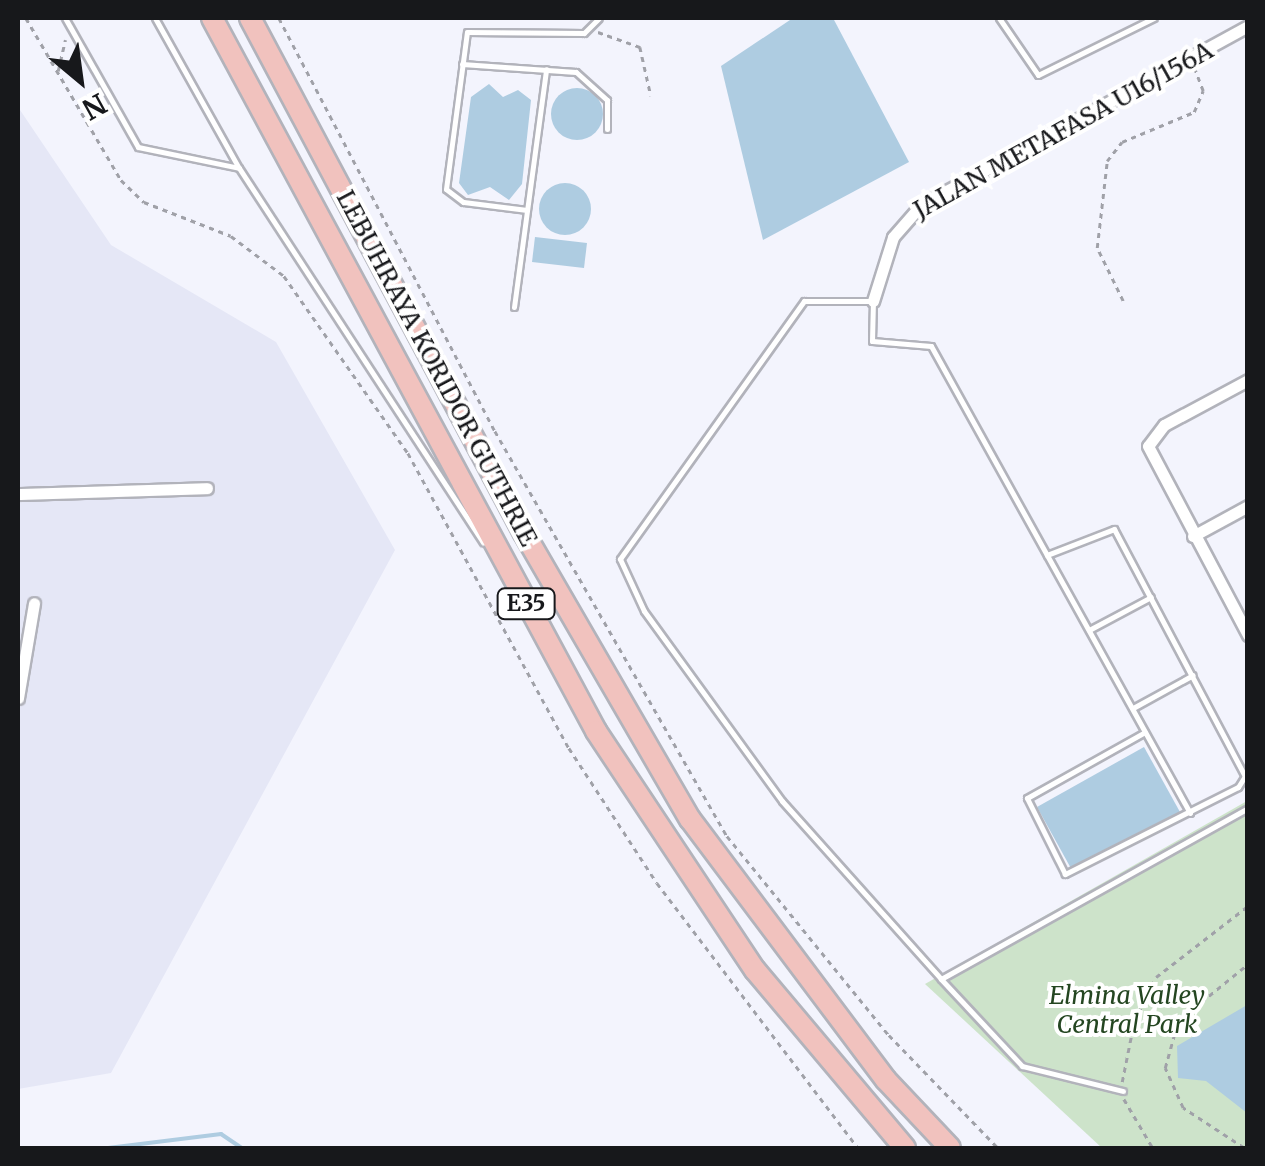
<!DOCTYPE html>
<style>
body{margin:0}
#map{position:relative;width:1265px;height:1166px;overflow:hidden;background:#f3f4fd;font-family:Merriweather,serif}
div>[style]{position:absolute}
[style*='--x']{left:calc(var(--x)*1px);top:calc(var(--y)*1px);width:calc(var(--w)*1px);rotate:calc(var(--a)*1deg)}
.built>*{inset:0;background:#e5e7f6}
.green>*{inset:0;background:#cde3ca}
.water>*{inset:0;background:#aecce1}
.round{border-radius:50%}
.stream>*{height:4px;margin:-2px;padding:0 2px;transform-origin:2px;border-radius:2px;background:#aecce1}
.path>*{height:2.5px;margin-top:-1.25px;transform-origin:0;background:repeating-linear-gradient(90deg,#a0a1a8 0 5px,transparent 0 10px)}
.roads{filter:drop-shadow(2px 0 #b2b3bb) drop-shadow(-2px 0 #b2b3bb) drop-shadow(0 2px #b2b3bb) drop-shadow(0 -2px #b2b3bb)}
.service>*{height:5px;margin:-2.5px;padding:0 2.5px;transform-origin:2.5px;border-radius:2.5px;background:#fff}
.minor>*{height:11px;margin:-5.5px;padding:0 5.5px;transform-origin:5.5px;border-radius:5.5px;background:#fff}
.motorway>*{height:20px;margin:-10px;padding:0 10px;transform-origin:10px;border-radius:10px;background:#f1c2be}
span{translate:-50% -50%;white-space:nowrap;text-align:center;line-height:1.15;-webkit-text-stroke:8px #fff;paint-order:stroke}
.shield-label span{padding:2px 8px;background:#fff;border:2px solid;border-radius:8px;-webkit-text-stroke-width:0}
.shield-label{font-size:22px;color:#17181b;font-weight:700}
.street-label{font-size:25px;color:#17181b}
.park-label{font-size:25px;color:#244621;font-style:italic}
.frame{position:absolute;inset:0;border:20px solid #17181b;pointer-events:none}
.north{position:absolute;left:30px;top:30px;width:100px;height:100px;-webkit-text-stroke:8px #fff;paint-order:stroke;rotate:151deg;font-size:28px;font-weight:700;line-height:40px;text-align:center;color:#17181b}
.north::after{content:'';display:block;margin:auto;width:35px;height:45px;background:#17181b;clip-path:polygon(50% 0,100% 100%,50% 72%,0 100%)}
</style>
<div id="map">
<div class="built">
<i style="clip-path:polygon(18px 107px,111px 245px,276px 342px,395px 550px,111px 1073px,18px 1089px)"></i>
</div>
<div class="green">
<i style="clip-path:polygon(1247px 801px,1247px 1148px,1102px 1148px,925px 984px)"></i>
</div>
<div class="water">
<i style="clip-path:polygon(793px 18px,833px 18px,909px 162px,763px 240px,721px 66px)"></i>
<i style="clip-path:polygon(489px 84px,503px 97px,518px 90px,531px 100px,522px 184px,509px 200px,490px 187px,468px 195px,459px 183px,471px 97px)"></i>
<i class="round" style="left:551px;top:88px;width:52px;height:52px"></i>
<i class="round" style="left:539px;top:183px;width:52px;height:52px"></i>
<i style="clip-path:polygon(535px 237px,587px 243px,584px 268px,532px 262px)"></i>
<i style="clip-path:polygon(1144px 747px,1180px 812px,1073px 872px,1037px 807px)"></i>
<i style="clip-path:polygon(1247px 1005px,1247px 1113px,1206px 1081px,1178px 1078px,1177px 1046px)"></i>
</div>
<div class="stream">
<i style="--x:108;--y:1148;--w:114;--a:-7.1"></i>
<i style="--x:221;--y:1134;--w:25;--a:34"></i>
</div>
<div class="path">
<i style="--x:26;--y:18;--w:188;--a:59.6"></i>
<i style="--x:121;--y:180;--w:32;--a:44"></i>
<i style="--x:144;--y:202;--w:93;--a:21.3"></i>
<i style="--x:231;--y:236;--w:66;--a:37"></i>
<i style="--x:284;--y:276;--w:216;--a:55"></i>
<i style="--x:408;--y:453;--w:336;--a:61.4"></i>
<i style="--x:569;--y:748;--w:161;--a:56.9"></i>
<i style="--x:657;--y:883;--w:333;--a:52.8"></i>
<i style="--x:279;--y:18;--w:466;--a:62.4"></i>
<i style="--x:495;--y:431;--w:467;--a:60.2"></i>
<i style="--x:727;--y:836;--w:257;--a:50.9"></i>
<i style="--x:889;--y:1035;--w:157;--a:46"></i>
<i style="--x:598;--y:32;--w:45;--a:19.7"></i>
<i style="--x:640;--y:47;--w:50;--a:77.3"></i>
<i style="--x:58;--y:71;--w:32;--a:-77"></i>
<i style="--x:1123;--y:301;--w:59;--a:-116.1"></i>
<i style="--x:1097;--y:248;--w:88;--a:-83.4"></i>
<i style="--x:1107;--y:161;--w:24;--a:-52"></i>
<i style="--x:1122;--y:142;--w:78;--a:-22.6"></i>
<i style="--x:1194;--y:112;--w:23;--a:-67"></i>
<i style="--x:1203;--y:91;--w:25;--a:-111"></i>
<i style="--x:1122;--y:1082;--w:61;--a:-78.7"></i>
<i style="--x:1134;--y:1022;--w:50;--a:-63.9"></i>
<i style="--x:1156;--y:977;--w:116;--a:-37.7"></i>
<i style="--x:1124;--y:1099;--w:57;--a:59.4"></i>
<i style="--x:1244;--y:1148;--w:73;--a:-146.7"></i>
<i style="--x:1183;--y:1108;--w:44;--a:-114.2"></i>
<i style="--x:1165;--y:1068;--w:49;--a:-74.5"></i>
<i style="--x:1178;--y:1021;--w:90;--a:-39.2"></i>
</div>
<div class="roads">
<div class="service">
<i style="--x:65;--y:18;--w:148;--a:60.5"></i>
<i style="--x:138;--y:147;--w:103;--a:11.7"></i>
<i style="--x:155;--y:18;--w:172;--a:60.8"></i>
<i style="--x:239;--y:168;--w:447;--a:56.9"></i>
<i style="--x:999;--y:18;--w:69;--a:55.6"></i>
<i style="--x:1038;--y:75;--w:129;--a:-26.2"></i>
<i style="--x:462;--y:64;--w:114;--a:4"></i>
<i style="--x:576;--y:72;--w:42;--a:42.1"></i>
<i style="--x:607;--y:100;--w:29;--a:90"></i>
<i style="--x:527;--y:210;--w:64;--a:-172.9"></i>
<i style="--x:463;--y:202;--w:21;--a:-143"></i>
<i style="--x:446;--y:189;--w:158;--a:-82.4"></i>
<i style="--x:467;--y:32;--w:117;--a:0.5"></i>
<i style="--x:584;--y:33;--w:21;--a:-45"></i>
<i style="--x:514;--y:307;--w:240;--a:-82.3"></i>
<i style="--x:1047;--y:555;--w:72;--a:-21.2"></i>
<i style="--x:1114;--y:529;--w:280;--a:62.1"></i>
<i style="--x:1245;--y:776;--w:13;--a:122"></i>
<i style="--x:1238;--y:787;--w:194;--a:153.3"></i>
<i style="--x:1065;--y:874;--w:85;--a:-116.6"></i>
<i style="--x:1027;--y:798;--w:135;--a:-29.2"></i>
<i style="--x:1089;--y:630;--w:70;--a:-28"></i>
<i style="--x:1133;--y:708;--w:68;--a:-28.8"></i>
<i style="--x:1190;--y:813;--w:534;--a:-119.01"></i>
<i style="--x:931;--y:346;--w:59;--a:-175.2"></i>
<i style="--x:872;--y:341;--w:40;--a:-88.6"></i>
<i style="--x:873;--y:301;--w:69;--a:180"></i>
<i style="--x:804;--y:301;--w:317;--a:125.5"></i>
<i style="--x:620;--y:559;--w:57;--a:65.2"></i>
<i style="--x:644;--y:611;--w:235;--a:54"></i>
<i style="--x:782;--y:801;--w:239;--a:48.2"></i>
<i style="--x:941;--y:979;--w:351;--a:-29.1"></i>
<i style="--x:941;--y:979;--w:119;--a:47"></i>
<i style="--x:1022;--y:1066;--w:104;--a:13.9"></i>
</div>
<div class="minor">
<i style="--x:873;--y:301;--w:67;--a:-72.6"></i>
<i style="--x:893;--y:237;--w:43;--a:-48.8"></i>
<i style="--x:921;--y:205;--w:373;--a:-28.7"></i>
<i style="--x:1248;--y:380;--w:95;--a:151.8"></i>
<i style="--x:1164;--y:425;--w:26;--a:127"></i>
<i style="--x:1148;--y:446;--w:214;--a:62.1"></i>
<i style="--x:18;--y:494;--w:189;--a:-1.8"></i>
<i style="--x:1193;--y:536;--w:63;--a:-28.6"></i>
<i style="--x:18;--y:698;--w:96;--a:-80.4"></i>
</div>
<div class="motorway">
<i style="--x:212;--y:18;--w:810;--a:61.69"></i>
<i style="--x:596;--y:731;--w:287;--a:56.4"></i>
<i style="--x:755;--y:970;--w:233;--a:49.9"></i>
<i style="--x:250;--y:18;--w:583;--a:61.99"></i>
<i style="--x:524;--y:533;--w:331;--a:59.9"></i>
<i style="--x:690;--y:819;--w:326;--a:53.1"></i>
<i style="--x:886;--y:1080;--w:93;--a:46.7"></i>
</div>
</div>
<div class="shield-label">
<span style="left:526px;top:604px">E35</span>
</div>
<div class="street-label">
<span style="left:1063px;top:130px;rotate:-29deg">JALAN METAFASA U16/156A</span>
<span style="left:437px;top:368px;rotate:62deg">LEBUHRAYA KORIDOR GUTHRIE</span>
</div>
<div class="park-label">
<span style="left:1127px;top:1010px">Elmina Valley<br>Central Park</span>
</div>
<div class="frame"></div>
<div class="north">N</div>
</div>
